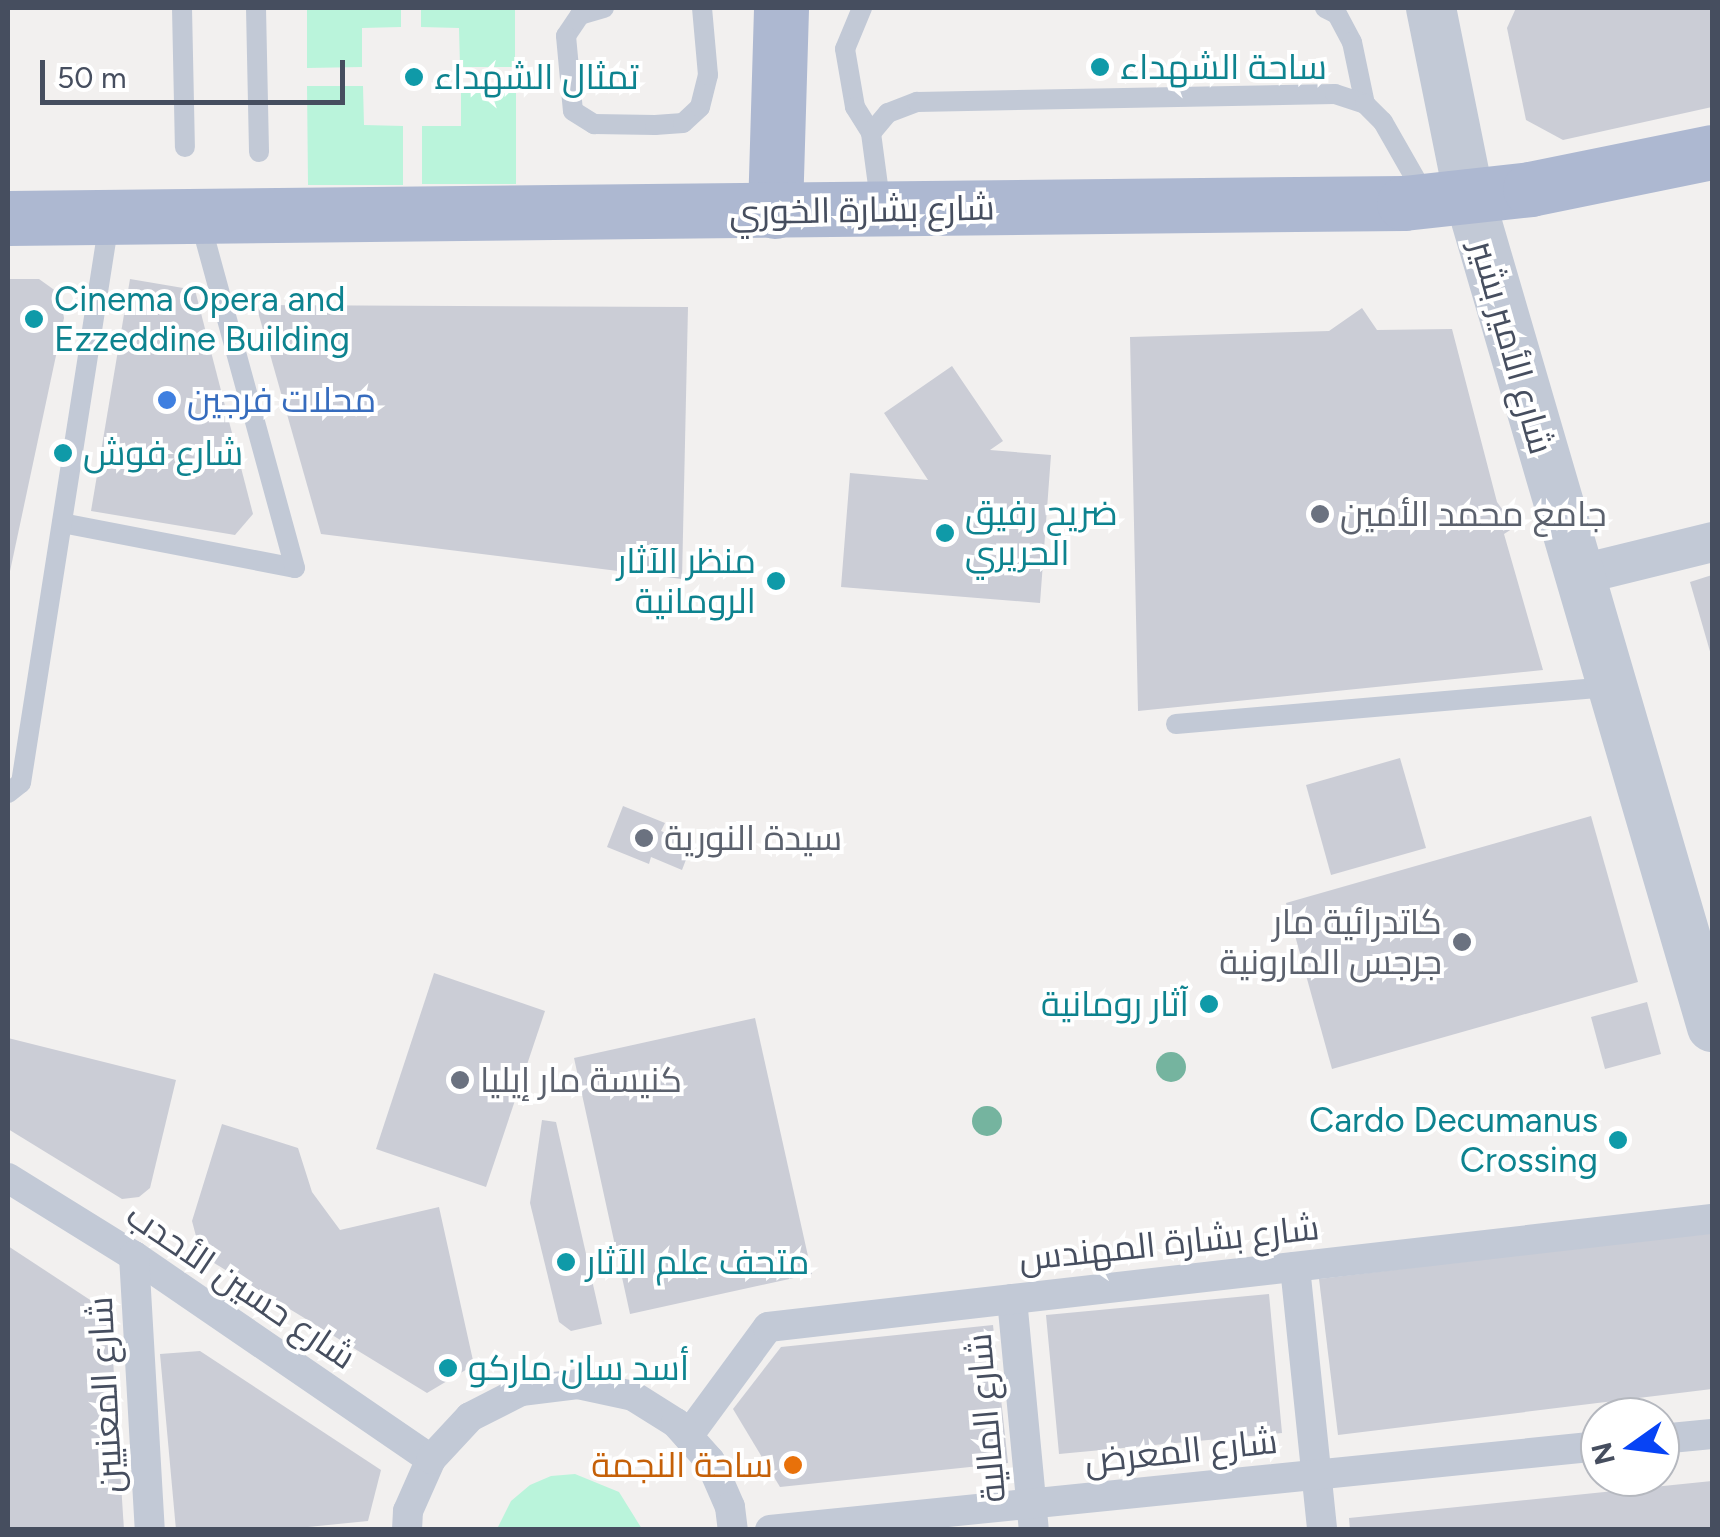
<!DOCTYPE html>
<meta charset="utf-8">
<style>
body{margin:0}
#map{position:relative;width:1720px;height:1537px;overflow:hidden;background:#f2f0ef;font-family:Figtree,Cairo,sans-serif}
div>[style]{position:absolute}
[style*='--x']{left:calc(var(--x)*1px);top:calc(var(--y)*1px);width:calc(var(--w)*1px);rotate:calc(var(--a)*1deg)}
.green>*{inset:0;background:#baf4db}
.building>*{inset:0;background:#cbcdd6}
.service>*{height:20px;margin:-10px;padding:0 10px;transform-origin:10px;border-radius:10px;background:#c2c9d6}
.pedestrian>*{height:30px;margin:-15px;padding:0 15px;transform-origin:15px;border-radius:15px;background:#c2c9d6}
.minor>*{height:40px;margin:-20px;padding:0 20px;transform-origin:20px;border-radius:20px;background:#c2c9d6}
.tertiary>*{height:50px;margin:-25px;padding:0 25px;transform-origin:25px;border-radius:25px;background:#c2c9d6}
.primary>*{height:55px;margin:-27.5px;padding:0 27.5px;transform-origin:27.5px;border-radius:27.5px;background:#adb8d1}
.trees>*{width:30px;height:30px;margin:-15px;border-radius:50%;background:#75b49f}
.dots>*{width:28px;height:28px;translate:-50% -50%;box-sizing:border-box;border:5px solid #fff;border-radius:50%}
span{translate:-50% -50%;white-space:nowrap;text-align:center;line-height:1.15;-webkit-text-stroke:8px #fff;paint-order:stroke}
.culture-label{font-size:35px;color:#0d838f}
.left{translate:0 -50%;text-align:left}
.right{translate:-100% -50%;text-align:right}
.street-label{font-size:35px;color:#464e5f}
.shop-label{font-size:35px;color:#366cbe}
.worship-label{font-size:35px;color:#5b616d}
.food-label{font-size:35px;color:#c56008}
.frame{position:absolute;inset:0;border:10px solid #464e5f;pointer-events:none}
.north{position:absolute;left:1580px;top:1397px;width:100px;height:100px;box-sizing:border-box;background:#fff;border:2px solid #b5b8bf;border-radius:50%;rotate:256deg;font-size:28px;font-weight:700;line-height:40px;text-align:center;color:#464e5f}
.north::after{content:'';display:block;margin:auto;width:35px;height:45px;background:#0743f5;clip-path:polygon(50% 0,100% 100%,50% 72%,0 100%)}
.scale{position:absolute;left:40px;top:60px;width:305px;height:45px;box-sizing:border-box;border:5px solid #464e5f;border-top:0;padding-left:12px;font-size:30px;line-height:35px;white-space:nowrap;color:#464e5f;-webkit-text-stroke:8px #fff;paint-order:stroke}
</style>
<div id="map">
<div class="green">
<i style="clip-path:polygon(307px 8px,401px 8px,401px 27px,362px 28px,362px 67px,307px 68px)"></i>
<i style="clip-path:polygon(421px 8px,515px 8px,515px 67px,460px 67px,459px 28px,421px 27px)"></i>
<i style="clip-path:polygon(307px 86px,363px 86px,364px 125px,403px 126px,403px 185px,308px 185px)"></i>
<i style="clip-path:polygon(461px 86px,516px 86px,516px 184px,422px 184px,422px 126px,461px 126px)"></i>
<i style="clip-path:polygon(575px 1474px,619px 1492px,642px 1529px,497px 1529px,511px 1501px,530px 1485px,551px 1476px)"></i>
</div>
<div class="building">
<i style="clip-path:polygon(1516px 8px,1712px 8px,1712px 107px,1563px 140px,1526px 120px,1507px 28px)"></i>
<i style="clip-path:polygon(8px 279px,39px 279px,60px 294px,64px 318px,9px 576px)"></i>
<i style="clip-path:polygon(130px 279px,195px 290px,253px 514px,235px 535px,91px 511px)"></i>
<i style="clip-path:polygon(256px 305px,688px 307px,682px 579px,321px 534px)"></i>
<i style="clip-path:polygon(1362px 308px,1377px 330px,1452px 329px,1497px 502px,1515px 527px,1504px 534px,1543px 670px,1138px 711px,1130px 337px,1329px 331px)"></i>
<i style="clip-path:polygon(952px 366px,1003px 441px,990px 450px,1051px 455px,1040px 603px,841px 587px,850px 473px,928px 480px,884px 413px)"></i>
<i style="clip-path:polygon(1712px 575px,1712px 655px,1711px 655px,1690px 582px)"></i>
<i style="clip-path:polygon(1400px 758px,1426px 848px,1331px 875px,1306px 785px)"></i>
<i style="clip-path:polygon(623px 806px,665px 823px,661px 831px,692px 844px,682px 870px,651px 857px,649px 864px,607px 847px)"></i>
<i style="clip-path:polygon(1591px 816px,1638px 982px,1332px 1069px,1286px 903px)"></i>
<i style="clip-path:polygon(434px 973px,545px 1011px,486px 1187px,376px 1149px)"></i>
<i style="clip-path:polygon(1647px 1002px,1661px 1054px,1605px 1069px,1591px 1017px)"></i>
<i style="clip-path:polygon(755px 1018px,812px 1274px,630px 1314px,574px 1058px)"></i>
<i style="clip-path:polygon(8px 1038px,176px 1080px,150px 1188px,139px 1197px,122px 1199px,8px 1129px)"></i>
<i style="clip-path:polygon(542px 1120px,556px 1122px,602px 1324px,571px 1331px,559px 1322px,530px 1203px)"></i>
<i style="clip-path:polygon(222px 1124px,298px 1148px,312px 1192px,340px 1230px,439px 1207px,474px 1365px,427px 1393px,201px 1255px,192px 1221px)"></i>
<i style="clip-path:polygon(1712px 1231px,1712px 1389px,1338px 1435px,1319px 1279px)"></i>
<i style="clip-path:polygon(8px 1246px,110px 1313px,124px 1530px,8px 1530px)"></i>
<i style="clip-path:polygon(1269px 1294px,1282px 1433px,1059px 1454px,1046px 1315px)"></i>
<i style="clip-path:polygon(993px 1325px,1008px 1463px,780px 1487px,733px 1409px,781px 1347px)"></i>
<i style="clip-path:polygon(200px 1351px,381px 1470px,368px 1521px,278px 1530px,176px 1530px,160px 1354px)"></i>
<i style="clip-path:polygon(1712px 1481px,1712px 1530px,1350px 1530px,1349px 1518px)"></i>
</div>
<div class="service">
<i style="--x:182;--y:8;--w:139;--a:88.8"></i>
<i style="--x:256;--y:8;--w:144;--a:88.8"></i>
<i style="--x:604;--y:8;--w:25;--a:164"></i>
<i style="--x:580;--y:15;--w:25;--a:124"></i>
<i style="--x:566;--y:36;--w:75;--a:84.7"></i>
<i style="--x:573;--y:111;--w:25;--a:32"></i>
<i style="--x:594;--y:124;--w:61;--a:0.9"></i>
<i style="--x:655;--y:125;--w:28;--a:-4"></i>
<i style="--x:683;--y:123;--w:23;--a:-43"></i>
<i style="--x:700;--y:107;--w:33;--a:-76"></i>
<i style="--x:708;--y:75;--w:67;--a:-95.1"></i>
<i style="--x:862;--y:8;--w:44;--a:112.5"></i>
<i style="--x:845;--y:49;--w:59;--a:80.2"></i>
<i style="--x:855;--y:107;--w:31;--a:58"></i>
<i style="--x:1325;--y:8;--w:13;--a:27"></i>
<i style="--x:1337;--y:14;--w:32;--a:62"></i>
<i style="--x:1352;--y:42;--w:63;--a:78.2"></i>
<i style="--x:881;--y:208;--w:76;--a:-97.6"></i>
<i style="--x:871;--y:133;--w:26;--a:-50"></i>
<i style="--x:888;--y:113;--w:31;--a:-21"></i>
<i style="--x:917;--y:102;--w:418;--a:-1.1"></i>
<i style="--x:1335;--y:94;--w:32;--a:18"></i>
<i style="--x:1365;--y:104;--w:25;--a:45"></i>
<i style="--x:1383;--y:122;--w:89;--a:60.3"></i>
<i style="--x:62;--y:523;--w:237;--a:10.9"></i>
<i style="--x:295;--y:568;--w:360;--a:-105.3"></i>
<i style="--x:1176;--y:724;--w:437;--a:-4.9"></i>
<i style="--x:8;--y:793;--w:16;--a:-38"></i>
<i style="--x:21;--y:783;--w:568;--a:-81.09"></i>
</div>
<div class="pedestrian">
<i style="--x:8;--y:1178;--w:148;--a:31.8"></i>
<i style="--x:134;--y:1256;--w:360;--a:34.4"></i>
<i style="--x:134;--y:1256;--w:274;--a:86.7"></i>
<i style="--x:1295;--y:1267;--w:264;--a:84.1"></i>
<i style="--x:1012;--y:1299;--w:232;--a:84.6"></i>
<i style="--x:688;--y:1436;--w:135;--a:-53.7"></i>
<i style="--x:768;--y:1327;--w:950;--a:-6.53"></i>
<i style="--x:1660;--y:1439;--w:52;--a:-5.5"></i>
<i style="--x:407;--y:1530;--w:19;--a:-87"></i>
<i style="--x:408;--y:1511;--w:57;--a:-66.1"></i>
<i style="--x:431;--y:1459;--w:57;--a:-47.1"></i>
<i style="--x:470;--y:1417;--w:57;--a:-27"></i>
<i style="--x:521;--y:1391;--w:57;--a:-7"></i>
<i style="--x:578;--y:1384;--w:56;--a:12.3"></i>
<i style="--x:633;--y:1396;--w:51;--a:32.1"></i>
<i style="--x:676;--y:1423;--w:51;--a:48.2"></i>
<i style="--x:710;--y:1461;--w:50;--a:66.5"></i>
<i style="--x:730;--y:1507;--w:23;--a:83"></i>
<i style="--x:770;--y:1530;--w:834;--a:-5.78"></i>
</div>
<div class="minor">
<i style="--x:1578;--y:575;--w:138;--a:-13.8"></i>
</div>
<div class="tertiary">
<i style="--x:1431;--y:8;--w:192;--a:78.6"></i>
<i style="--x:1469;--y:196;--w:866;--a:73.7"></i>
</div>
<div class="primary">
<i style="--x:775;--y:211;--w:203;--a:-88.3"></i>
<i style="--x:8;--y:218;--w:1396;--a:-0.62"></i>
<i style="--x:1404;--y:203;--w:127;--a:-6.3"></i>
<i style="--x:1530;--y:189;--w:186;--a:-11.5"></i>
</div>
<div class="trees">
<i style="left:1171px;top:1067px"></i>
<i style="left:987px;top:1121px"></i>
</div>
<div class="dots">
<i style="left:1100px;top:67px;background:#0f9aa8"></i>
<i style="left:414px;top:77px;background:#0f9aa8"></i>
<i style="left:34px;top:319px;background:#0f9aa8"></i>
<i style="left:167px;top:400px;background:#3f7fe0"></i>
<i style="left:63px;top:453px;background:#0f9aa8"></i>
<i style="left:1320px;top:514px;background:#6b7280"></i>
<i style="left:945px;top:533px;background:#0f9aa8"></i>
<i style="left:776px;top:581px;background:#0f9aa8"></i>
<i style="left:644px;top:838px;background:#6b7280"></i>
<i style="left:1462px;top:942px;background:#6b7280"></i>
<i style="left:1209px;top:1004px;background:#0f9aa8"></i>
<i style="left:460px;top:1080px;background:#6b7280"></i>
<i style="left:1618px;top:1140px;background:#0f9aa8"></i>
<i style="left:566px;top:1262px;background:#0f9aa8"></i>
<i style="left:448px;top:1368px;background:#0f9aa8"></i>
<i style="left:793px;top:1465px;background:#e8710a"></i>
</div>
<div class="culture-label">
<span class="left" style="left:1120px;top:67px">ساحة الشهداء</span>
<span class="left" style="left:434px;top:77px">تمثال الشهداء</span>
<span class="left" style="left:54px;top:319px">Cinema Opera and<br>Ezzeddine Building</span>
<span class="left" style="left:83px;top:453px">شارع فوش</span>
<span class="left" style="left:965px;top:533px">ضريح رفيق<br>الحريري</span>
<span class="right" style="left:756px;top:581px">منظر الآثار<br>الرومانية</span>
<span class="right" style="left:1189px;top:1004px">آثار رومانية</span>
<span class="right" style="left:1598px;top:1140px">Cardo Decumanus<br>Crossing</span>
<span class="left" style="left:586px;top:1262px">متحف علم الآثار</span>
<span class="left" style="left:468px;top:1368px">أسد سان ماركو</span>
</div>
<div class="street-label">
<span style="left:862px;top:210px;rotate:-1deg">شارع بشارة الخوري</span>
<span style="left:1512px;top:347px;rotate:74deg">شارع الأمير بشير</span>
<span style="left:1169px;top:1243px;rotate:-6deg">شارع بشارة المهندس</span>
<span style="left:241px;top:1286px;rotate:34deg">شارع حسين الأحدب</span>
<span style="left:105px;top:1395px;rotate:-93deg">شارع المعنيين</span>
<span style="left:986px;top:1418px;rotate:-95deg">شارع المالية</span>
<span style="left:1181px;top:1451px;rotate:-6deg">شارع المعرض</span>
</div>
<div class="shop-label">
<span class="left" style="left:187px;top:400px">محلات فرجين</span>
</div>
<div class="worship-label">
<span class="left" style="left:1340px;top:514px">جامع محمد الأمين</span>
<span class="left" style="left:664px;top:838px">سيدة النورية</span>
<span class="right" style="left:1442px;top:942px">كاتدرائية مار<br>جرجس المارونية</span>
<span class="left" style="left:480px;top:1080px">كنيسة مار إيليا</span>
</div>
<div class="food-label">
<span class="right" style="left:773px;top:1465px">ساحة النجمة</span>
</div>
<div class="frame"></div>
<div class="north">N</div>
<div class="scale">50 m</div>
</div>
